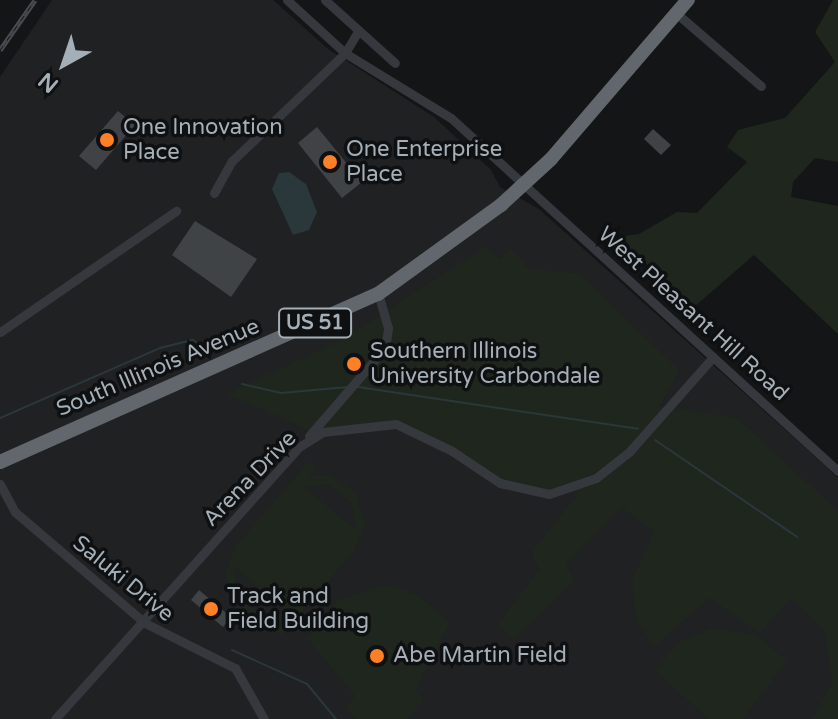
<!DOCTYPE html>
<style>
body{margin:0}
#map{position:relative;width:838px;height:719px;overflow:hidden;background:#141516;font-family:"Varela Round",sans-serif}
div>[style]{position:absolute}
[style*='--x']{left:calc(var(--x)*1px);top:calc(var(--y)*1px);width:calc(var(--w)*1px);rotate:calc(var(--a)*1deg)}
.built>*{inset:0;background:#202123}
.green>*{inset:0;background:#1f261e}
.water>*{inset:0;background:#2a373b}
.stream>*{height:2px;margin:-1px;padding:0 1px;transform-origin:1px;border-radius:1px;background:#2a373b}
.building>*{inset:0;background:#404346}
.minor>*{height:9px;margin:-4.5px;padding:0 4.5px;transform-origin:4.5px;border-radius:4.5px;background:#35383c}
.highway>*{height:14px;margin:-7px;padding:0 7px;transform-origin:7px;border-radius:7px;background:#61676d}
.rail>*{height:5px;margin-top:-2.5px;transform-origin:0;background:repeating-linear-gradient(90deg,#0f1011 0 6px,#484c51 0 12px);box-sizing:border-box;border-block:2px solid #484c51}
.dots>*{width:22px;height:22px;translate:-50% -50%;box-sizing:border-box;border:4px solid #0f1011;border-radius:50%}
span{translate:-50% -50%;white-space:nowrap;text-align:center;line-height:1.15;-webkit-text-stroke:7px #0f1011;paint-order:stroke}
.shield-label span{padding:2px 6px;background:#0f1011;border:2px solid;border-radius:6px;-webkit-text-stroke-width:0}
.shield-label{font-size:20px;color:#a5afb7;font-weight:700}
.poi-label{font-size:22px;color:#a5afb7}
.left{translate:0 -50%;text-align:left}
.street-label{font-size:22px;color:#a5afb7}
.north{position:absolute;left:24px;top:24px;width:80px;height:80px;-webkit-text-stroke:6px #0f1011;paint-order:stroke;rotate:220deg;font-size:22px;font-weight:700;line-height:32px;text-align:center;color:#a5afb7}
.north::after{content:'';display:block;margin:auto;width:28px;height:36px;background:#a5afb7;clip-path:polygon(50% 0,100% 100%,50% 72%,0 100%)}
</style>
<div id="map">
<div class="built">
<i style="clip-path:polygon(52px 0,273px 0,328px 49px,434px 117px,491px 170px,500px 187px,539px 209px,811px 453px,838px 478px,838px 719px,0 719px,0 77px)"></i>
</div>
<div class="green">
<i style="clip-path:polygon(833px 0,838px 0,838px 162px,815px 158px,793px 182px,791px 197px,838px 206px,838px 334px,754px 255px,694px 307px,617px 237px,639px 234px,677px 212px,697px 213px,747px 162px,727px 147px,738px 130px,785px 118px,835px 62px,815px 32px)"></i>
<i style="clip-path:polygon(485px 247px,500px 259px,511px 248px,530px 270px,579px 273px,679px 370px,660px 406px,737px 418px,838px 511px,838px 719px,812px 719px,832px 684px,825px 630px,791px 599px,760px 633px,709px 598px,654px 647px,636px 619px,632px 580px,654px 532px,621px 507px,566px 564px,575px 580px,514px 640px,498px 625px,539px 569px,531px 553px,577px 495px,575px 488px,525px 492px,396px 424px,313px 432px,227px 394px,342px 340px)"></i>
<i style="clip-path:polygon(evenodd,309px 461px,316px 466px,309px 476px,330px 476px,355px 491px,365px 525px,354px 551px,281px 636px,275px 631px,282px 622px,254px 619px,236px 606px,225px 573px,236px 546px,309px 461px,327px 484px,352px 503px,356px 530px,304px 487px,327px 484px,309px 461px,355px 531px,286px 612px,268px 615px,248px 606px,236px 588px,235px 567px,286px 611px,355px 531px)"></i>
<i style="clip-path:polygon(385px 584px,418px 595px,450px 623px,415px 691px,424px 699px,408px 719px,357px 719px,345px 709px,355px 696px,307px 638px,337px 601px)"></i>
<i style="clip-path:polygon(712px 628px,757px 635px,787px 661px,743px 719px,708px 719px,655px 670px,679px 642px)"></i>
</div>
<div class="water">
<i style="clip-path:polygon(289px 172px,306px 184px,317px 212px,309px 230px,293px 235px,272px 189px,279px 173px)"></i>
</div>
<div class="stream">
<i style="--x:242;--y:384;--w:40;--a:13"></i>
<i style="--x:281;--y:393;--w:67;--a:-5.1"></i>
<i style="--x:358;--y:387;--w:283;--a:8.5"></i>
<i style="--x:0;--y:418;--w:175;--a:-23.6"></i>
<i style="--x:160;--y:348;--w:34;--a:-14"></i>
<i style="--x:193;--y:340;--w:22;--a:36"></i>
<i style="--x:655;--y:440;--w:172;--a:34.3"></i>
<i style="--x:232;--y:650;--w:82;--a:24.4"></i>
<i style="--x:307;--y:684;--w:45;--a:50.4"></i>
</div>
<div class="building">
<i style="clip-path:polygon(118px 111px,135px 125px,96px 170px,79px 156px)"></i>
<i style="clip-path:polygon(317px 127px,362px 182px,342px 198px,298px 143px)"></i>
<i style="clip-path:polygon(653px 129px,671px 145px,661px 155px,644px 139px)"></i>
<i style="clip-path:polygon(195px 221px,257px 259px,231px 297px,172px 255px)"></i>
<i style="clip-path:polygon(199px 590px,231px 617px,223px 627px,191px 600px)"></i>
</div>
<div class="minor">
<i style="--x:287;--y:0;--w:79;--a:42.4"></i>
<i style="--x:345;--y:53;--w:124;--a:31.5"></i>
<i style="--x:451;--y:118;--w:524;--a:42.37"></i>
<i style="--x:325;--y:0;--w:94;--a:42"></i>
<i style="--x:676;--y:13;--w:112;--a:40.7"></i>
<i style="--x:214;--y:193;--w:37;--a:-61"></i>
<i style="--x:232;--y:161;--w:156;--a:-43.7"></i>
<i style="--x:345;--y:53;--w:26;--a:-59"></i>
<i style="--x:0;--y:332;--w:214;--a:-34.5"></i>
<i style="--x:309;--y:436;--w:116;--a:-49.2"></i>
<i style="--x:385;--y:348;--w:20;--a:-81"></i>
<i style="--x:388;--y:328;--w:35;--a:-106"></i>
<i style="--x:0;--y:484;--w:32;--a:62"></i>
<i style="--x:15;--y:512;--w:171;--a:40.5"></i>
<i style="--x:145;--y:623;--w:101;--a:26.6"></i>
<i style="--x:235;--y:668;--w:59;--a:60.4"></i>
<i style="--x:55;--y:719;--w:365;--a:-48.1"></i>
<i style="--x:299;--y:447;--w:28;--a:-32"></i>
<i style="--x:323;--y:432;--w:73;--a:-6.3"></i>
<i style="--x:396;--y:424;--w:62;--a:25.7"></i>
<i style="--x:452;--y:451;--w:58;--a:33.7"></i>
<i style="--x:500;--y:483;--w:50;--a:12.7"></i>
<i style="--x:549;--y:494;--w:50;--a:-18.8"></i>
<i style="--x:596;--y:478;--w:42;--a:-38.2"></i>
<i style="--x:629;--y:452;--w:127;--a:-48.5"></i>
</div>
<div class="highway">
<i style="--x:0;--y:462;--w:414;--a:-24"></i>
<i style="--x:378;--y:294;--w:152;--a:-35.9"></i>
<i style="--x:501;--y:205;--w:68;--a:-42.6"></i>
<i style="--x:551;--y:159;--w:210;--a:-49.3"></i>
</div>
<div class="rail">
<i style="--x:0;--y:50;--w:61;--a:-55"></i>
</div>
<div class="dots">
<i style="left:107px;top:140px;background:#fd8026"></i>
<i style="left:330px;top:162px;background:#fd8026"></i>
<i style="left:354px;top:364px;background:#fd8026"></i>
<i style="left:211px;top:609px;background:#fd8026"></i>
<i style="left:377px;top:656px;background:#fd8026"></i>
</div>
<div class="shield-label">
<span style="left:315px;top:323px">US 51</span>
</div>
<div class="poi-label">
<span class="left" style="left:123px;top:140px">One Innovation<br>Place</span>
<span class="left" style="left:346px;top:162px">One Enterprise<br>Place</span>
<span class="left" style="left:370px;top:364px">Southern Illinois<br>University Carbondale</span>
<span class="left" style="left:227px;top:609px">Track and<br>Field Building</span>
<span class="left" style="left:393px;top:656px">Abe Martin Field</span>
</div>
<div class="street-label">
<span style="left:693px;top:314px;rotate:42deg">West Pleasant Hill Road</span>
<span style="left:158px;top:368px;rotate:-23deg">South Illinois Avenue</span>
<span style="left:250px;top:479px;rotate:-46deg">Arena Drive</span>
<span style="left:123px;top:579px;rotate:39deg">Saluki Drive</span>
</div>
<div class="north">N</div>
</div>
